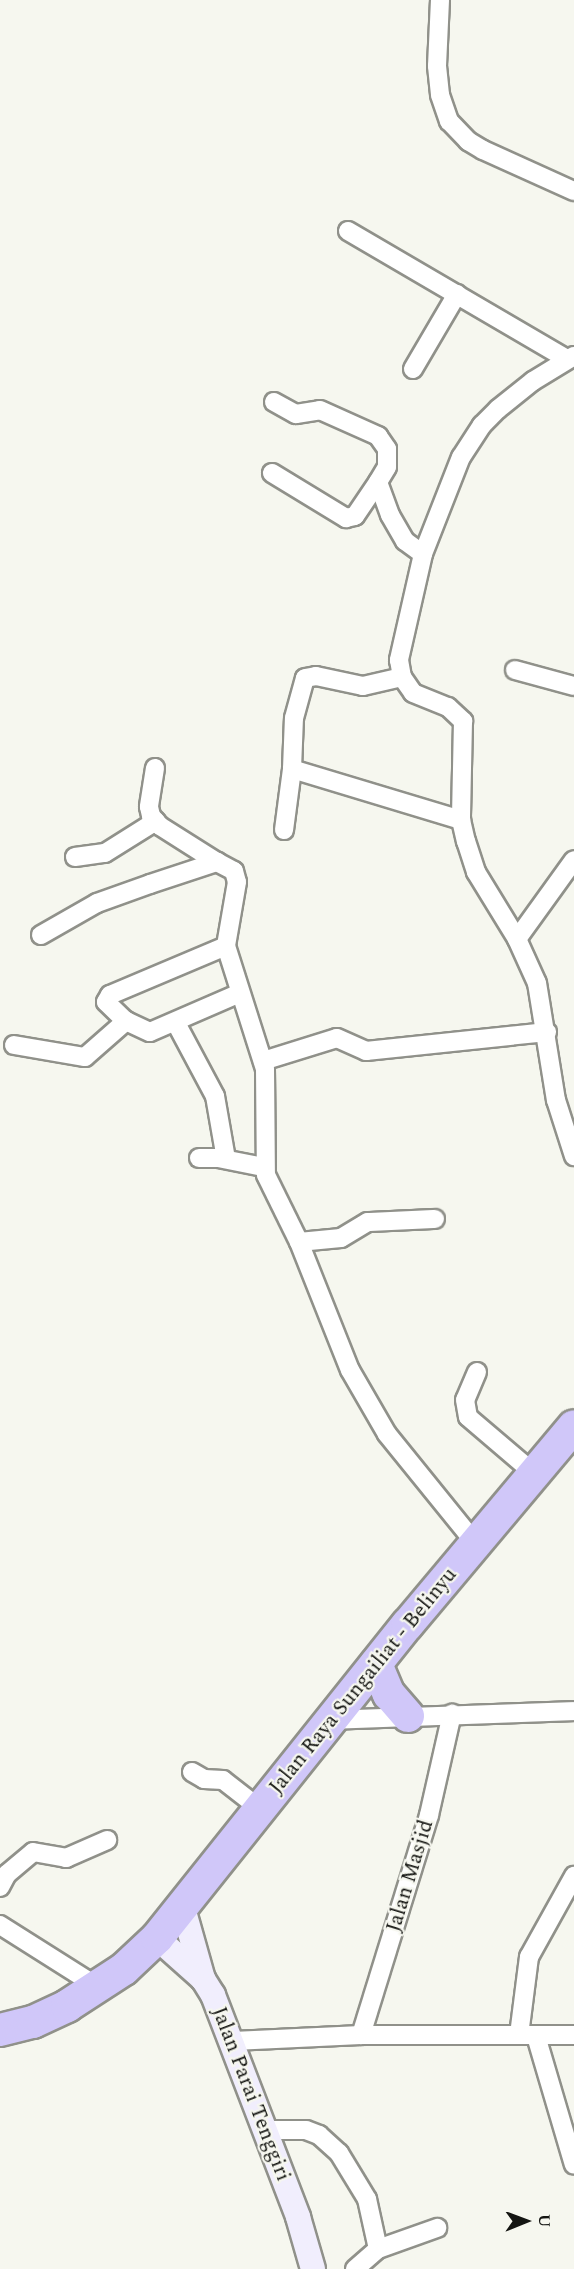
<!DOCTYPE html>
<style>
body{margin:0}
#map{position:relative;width:574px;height:2269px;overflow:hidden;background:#f6f7ef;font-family:Spectral,serif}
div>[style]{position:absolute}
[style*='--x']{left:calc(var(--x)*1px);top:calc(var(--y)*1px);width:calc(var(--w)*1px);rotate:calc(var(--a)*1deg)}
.roads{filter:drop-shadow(2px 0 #90918a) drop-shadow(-2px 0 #90918a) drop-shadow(0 2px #90918a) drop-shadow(0 -2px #90918a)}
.street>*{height:18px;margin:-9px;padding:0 9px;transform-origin:9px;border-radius:9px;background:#fff}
.secondary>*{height:24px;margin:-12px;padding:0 12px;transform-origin:12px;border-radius:12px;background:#f1eefd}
.highway>*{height:32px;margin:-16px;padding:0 16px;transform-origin:16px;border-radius:16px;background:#d0c7f9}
span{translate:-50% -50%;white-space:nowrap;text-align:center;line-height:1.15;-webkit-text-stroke:4.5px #f6f7ef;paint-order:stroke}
.street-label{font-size:21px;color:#141512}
.north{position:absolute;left:496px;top:2191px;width:60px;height:60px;-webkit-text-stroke:4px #f6f7ef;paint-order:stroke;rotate:89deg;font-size:16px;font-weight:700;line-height:24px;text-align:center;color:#141512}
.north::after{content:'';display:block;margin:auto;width:21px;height:27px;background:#141512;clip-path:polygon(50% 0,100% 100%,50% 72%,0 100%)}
</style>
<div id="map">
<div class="roads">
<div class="street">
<i style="--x:440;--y:0;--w:66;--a:92.6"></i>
<i style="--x:437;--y:66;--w:29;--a:84"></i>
<i style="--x:440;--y:95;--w:28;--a:71"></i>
<i style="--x:449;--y:121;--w:28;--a:46"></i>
<i style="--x:468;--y:141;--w:17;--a:31"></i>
<i style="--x:483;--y:150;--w:100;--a:24.3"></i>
<i style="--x:348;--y:231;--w:254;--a:30.3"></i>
<i style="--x:574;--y:356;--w:48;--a:148.6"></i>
<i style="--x:533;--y:381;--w:45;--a:141.3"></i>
<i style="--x:498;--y:409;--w:23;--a:135"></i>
<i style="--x:482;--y:425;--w:38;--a:123"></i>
<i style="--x:461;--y:457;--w:104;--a:111.4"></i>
<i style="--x:423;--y:554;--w:109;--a:102.8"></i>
<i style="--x:399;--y:660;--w:17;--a:80"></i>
<i style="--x:402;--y:677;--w:19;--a:55"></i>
<i style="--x:413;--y:693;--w:38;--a:22"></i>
<i style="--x:448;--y:707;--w:21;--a:43"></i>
<i style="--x:463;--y:721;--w:99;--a:91.2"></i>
<i style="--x:461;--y:820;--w:22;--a:77"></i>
<i style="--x:466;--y:841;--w:33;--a:72"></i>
<i style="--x:476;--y:872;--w:79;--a:58.5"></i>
<i style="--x:517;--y:939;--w:48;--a:65.6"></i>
<i style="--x:537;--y:983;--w:119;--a:80.8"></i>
<i style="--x:556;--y:1100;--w:59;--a:72.2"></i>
<i style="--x:413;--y:369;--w:87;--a:-59.6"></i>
<i style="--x:274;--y:402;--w:25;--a:29"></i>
<i style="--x:296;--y:414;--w:24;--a:-9"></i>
<i style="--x:320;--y:410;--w:64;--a:24.1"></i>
<i style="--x:378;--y:436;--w:16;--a:55"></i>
<i style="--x:387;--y:449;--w:18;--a:90"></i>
<i style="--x:387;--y:467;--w:17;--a:121"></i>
<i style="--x:378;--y:482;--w:35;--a:70"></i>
<i style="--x:390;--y:515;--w:30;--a:60"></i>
<i style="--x:405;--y:541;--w:22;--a:36"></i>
<i style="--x:272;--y:473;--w:87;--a:31.3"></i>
<i style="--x:346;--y:518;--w:9;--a:-13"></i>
<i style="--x:355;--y:516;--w:41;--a:-55.9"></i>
<i style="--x:515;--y:670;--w:61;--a:15.2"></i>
<i style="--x:155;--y:768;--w:39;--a:99"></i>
<i style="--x:149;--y:807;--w:9;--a:77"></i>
<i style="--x:151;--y:816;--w:13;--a:48"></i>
<i style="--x:160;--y:826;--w:67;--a:32.3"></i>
<i style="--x:292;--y:769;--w:51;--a:-87.8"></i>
<i style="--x:294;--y:718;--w:41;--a:-74.6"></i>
<i style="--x:305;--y:678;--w:11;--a:-10"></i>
<i style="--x:316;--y:676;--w:48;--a:12"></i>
<i style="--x:363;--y:686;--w:40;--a:-13"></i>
<i style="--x:284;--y:830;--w:62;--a:-82.5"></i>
<i style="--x:292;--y:769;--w:177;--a:16.8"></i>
<i style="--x:75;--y:857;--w:30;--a:-8"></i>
<i style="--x:105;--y:853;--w:60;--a:-32.1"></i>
<i style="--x:41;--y:935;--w:64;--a:-29.7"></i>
<i style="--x:97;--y:903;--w:56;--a:-19.7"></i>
<i style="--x:150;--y:884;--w:71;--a:-18.2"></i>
<i style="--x:217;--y:862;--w:19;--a:28"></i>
<i style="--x:234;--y:871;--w:11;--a:75"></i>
<i style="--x:237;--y:882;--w:65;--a:99.8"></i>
<i style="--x:226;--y:946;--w:129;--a:72.4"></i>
<i style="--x:265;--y:1069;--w:106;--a:89.5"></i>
<i style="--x:266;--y:1175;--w:75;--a:63.8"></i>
<i style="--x:299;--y:1242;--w:138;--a:68.3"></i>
<i style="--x:350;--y:1370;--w:74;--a:60"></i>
<i style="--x:387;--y:1434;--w:141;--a:51"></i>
<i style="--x:517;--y:939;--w:97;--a:-54.2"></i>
<i style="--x:226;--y:946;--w:126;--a:157.1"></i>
<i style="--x:110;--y:995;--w:8;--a:120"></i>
<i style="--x:106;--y:1002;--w:28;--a:44"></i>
<i style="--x:126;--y:1021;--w:26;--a:25"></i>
<i style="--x:150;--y:1032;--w:98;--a:-23.4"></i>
<i style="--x:176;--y:1023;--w:83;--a:61.9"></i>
<i style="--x:215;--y:1096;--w:64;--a:80.1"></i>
<i style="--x:14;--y:1045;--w:72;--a:9.6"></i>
<i style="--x:85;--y:1057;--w:55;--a:-41.3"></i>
<i style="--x:263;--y:1061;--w:77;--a:-17.3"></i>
<i style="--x:337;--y:1038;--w:32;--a:24"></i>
<i style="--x:366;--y:1051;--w:182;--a:-6"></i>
<i style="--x:199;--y:1158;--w:19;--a:0"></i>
<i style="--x:218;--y:1158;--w:47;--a:11.1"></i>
<i style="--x:299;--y:1242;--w:42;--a:-5.4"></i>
<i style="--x:341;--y:1238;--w:31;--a:-31"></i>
<i style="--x:368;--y:1222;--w:67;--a:-2.6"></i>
<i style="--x:477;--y:1372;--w:30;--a:113"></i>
<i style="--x:465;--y:1400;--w:17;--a:80"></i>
<i style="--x:468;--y:1417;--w:88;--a:40.4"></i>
<i style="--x:330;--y:1720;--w:244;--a:-2.1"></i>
<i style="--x:192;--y:1772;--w:14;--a:30"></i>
<i style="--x:204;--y:1779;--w:19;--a:3"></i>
<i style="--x:223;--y:1780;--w:46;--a:37.9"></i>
<i style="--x:0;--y:1887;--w:15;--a:-62"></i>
<i style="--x:7;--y:1874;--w:34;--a:-40"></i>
<i style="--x:33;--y:1852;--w:34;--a:10"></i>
<i style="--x:66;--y:1858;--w:45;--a:-23.7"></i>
<i style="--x:0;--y:1925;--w:116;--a:32.3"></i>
<i style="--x:361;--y:2035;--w:230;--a:-72.8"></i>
<i style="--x:429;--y:1815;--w:104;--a:-77.2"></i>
<i style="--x:519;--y:2035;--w:79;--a:-82.7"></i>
<i style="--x:529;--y:1957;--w:93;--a:-60.9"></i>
<i style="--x:536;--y:2036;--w:134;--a:73.6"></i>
<i style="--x:233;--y:2041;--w:128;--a:-2.7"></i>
<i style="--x:361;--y:2035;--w:213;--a:0"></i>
<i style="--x:265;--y:2130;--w:41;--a:0"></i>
<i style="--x:306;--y:2130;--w:14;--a:21"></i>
<i style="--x:319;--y:2135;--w:27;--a:42"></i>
<i style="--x:339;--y:2153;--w:54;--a:58.7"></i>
<i style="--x:367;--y:2199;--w:51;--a:77.6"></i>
<i style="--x:355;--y:2269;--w:30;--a:-41"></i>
<i style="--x:378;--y:2249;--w:63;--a:-19.6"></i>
</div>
<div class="secondary">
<i style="--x:183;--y:1908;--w:74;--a:74.3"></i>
<i style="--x:157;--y:1938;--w:62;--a:41.7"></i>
<i style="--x:203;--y:1979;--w:19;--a:58"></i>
<i style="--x:213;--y:1995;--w:238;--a:69"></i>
<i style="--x:298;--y:2217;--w:54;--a:73.9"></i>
</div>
<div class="highway">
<i style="--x:376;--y:1664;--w:33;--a:67"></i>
<i style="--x:389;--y:1694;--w:29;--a:49"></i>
<i style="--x:0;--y:2030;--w:34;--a:-14"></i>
<i style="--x:33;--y:2022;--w:38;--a:-25"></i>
<i style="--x:67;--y:2006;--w:68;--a:-33"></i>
<i style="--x:124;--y:1969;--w:45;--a:-43.2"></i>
<i style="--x:157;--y:1938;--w:402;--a:-51.4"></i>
<i style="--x:408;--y:1624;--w:258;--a:-50"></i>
</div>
</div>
<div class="street-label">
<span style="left:363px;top:1681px;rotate:-51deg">Jalan Raya Sungailiat - Belinyu</span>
<span style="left:410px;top:1876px;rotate:-73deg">Jalan Masjid</span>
<span style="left:251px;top:2094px;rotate:69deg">Jalan Parai Tenggiri</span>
</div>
<div class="north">U</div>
</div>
